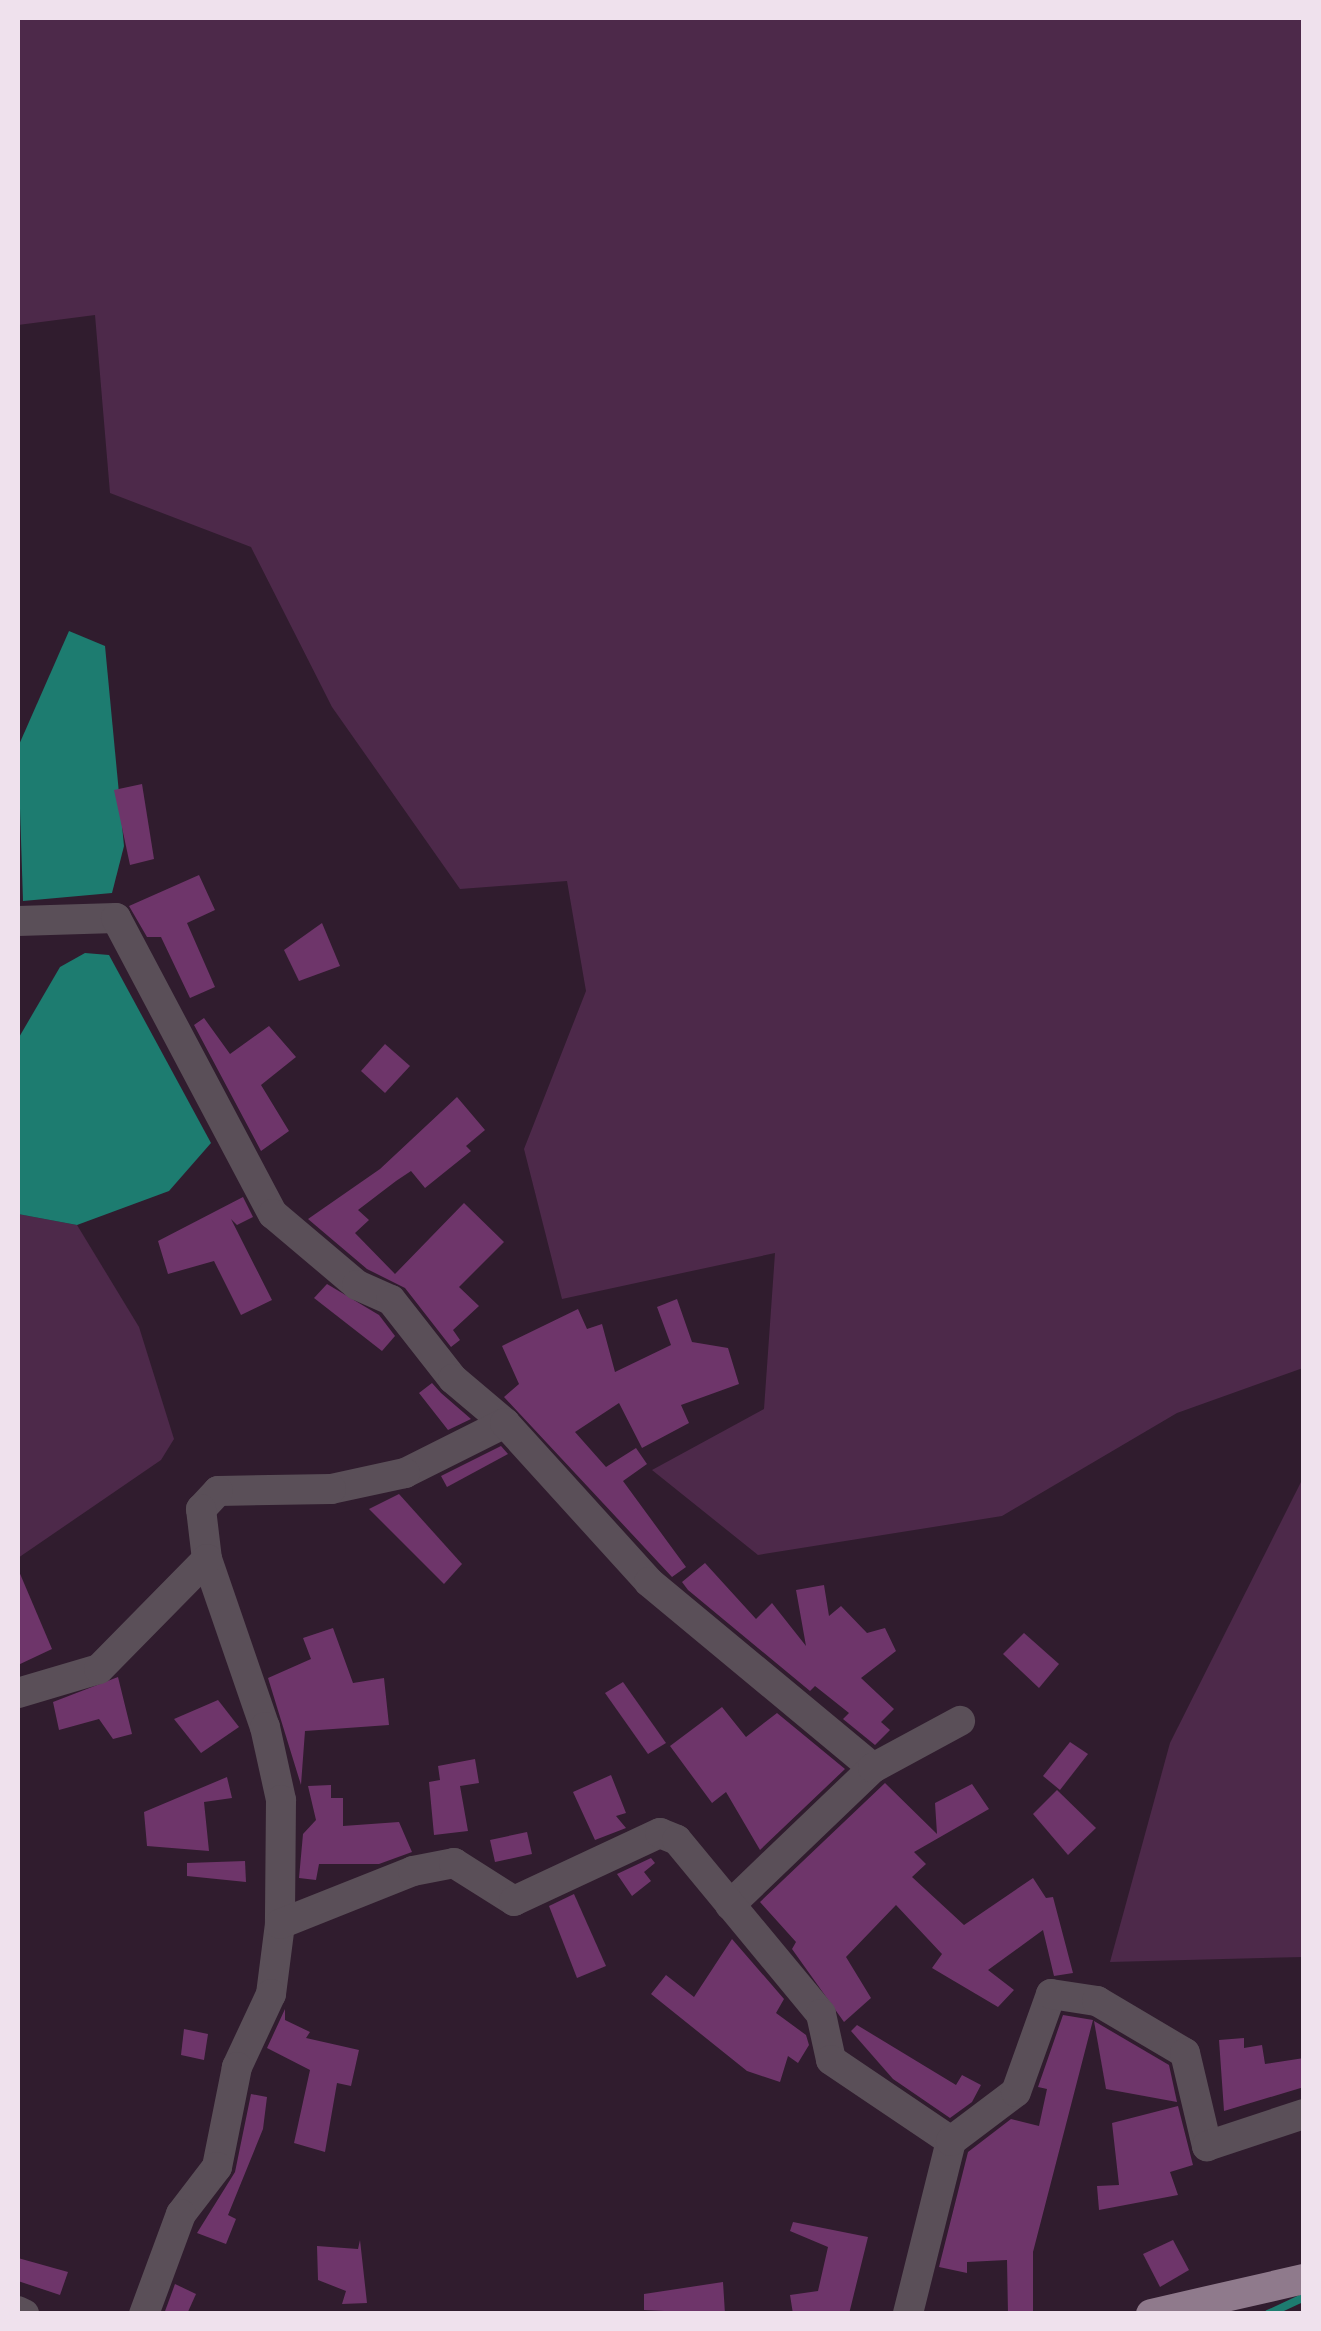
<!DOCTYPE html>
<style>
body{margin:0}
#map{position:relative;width:1321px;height:2331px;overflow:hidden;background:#301c2e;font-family:"Work Sans",sans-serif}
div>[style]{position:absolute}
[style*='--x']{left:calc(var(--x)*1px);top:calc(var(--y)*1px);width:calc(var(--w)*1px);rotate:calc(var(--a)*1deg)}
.green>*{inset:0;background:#4d294a}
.water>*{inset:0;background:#1d7c70}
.stream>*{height:8px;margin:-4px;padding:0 4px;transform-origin:4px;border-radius:4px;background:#1d7c70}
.building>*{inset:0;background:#6e356a}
.minor>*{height:30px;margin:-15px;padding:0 15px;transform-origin:15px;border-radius:15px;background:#5a4f58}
.major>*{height:30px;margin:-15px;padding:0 15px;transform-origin:15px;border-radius:15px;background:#8f7a8c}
span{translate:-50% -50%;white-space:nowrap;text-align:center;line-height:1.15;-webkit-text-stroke:9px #130a12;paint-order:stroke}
.frame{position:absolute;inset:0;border:20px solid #efe1ed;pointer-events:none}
</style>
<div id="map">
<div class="green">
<i style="clip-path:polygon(18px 18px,1303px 18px,1303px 1368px,1177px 1413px,1002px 1516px,758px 1555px,652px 1470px,764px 1409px,775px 1253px,562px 1299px,524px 1149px,586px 991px,567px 881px,460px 889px,332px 707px,251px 547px,110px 493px,95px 315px,18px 325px)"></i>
<i style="clip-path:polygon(18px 1214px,77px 1225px,139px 1327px,174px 1439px,161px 1460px,18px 1558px)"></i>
<i style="clip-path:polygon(1303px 1478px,1303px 1957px,1110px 1962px,1170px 1743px)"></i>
</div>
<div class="water">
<i style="clip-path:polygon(69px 631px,105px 646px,124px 846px,112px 893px,23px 901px,18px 747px)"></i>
<i style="clip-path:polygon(85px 953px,109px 955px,211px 1143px,169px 1191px,77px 1225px,18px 1214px,18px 1039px,60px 967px)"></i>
</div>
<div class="stream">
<i style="--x:1268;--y:2314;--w:40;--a:-25"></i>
</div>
<div class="building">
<i style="clip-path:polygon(142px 784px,154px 859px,130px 865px,114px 790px)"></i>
<i style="clip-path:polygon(199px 875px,215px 910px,187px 923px,215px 987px,190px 998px,161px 937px,147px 937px,129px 906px)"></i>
<i style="clip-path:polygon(322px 923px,340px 966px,299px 981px,284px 950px)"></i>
<i style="clip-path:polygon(204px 1018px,230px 1054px,269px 1026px,296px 1057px,261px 1085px,289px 1131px,261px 1151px,194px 1025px)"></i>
<i style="clip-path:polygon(385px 1044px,410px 1066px,385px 1093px,361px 1071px)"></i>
<i style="clip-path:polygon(457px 1097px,485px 1130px,466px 1146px,471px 1151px,425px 1188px,411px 1171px,396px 1181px,358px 1210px,369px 1220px,355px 1233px,395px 1274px,464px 1203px,504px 1242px,459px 1287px,479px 1306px,453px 1330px,460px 1340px,451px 1347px,405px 1288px,367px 1269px,308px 1219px,380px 1169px)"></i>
<i style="clip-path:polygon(243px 1197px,253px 1217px,237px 1225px,231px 1219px,272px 1300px,241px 1315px,214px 1261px,168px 1274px,158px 1241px)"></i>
<i style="clip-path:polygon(327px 1284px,379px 1315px,395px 1336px,382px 1351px,314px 1298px)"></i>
<i style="clip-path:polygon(677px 1299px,692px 1342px,728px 1348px,739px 1384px,681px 1405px,689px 1423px,642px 1448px,619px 1403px,575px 1432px,606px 1467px,636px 1448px,647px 1464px,623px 1481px,686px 1567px,672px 1577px,504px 1397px,519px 1384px,502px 1346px,578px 1309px,587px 1329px,602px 1324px,615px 1372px,671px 1345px,657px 1307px)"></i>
<i style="clip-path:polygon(432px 1383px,441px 1393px,471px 1419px,448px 1430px,419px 1393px)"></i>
<i style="clip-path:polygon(501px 1446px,508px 1454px,447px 1487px,441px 1476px)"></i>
<i style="clip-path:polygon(399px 1494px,462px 1564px,444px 1584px,369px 1509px)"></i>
<i style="clip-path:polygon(705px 1563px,756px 1619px,772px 1603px,806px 1646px,796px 1590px,824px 1585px,829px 1616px,841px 1606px,867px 1633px,885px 1628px,896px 1651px,861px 1678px,894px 1709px,881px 1722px,890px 1730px,875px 1745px,843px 1719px,849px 1713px,815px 1686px,810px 1691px,688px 1590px,682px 1582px)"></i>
<i style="clip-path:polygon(18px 1569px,52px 1649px,18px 1665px)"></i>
<i style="clip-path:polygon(333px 1628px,353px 1683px,384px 1678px,389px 1725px,305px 1731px,301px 1785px,268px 1678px,311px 1659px,303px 1638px)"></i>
<i style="clip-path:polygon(1024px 1633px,1059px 1664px,1039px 1688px,1003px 1654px)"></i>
<i style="clip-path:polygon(118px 1677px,132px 1734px,113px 1739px,99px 1719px,59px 1730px,53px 1702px)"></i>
<i style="clip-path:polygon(623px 1682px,666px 1743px,648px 1754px,605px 1693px)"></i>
<i style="clip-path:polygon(218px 1700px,239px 1727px,201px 1753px,174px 1719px)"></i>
<i style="clip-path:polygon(722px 1707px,746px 1737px,777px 1713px,845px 1769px,760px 1850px,726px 1792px,712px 1803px,670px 1746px)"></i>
<i style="clip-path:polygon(1070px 1742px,1088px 1754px,1060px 1790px,1043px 1776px)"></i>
<i style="clip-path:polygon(475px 1759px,479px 1783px,460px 1786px,468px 1831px,434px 1835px,429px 1782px,440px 1780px,438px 1766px)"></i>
<i style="clip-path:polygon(611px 1775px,626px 1813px,616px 1816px,626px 1828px,595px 1840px,573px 1792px)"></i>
<i style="clip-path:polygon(227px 1777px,232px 1798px,204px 1802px,209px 1851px,147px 1846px,144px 1812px)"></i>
<i style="clip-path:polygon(885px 1783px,937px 1834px,935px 1803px,972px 1784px,989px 1809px,914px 1852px,926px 1864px,912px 1877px,964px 1925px,1033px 1878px,1046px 1898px,1053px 1897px,1073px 1973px,1054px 1976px,1043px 1930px,988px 1970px,1014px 1990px,998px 2007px,932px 1968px,942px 1954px,896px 1905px,846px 1957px,871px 1998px,844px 2022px,792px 1949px,796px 1942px,760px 1902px)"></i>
<i style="clip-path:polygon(331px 1785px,331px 1798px,343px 1798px,343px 1826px,399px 1822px,412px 1852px,379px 1864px,319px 1864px,316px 1880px,299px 1878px,303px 1834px,316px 1820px,308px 1786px)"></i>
<i style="clip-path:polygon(1057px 1790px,1096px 1828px,1068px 1855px,1033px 1814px)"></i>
<i style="clip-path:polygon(527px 1832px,532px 1854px,495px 1862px,490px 1840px)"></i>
<i style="clip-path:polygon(651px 1858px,655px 1863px,644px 1872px,651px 1881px,632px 1896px,617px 1874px)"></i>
<i style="clip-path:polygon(245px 1861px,246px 1882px,187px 1876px,187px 1863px)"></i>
<i style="clip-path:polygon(574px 1894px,606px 1966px,577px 1978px,549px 1906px)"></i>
<i style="clip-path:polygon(732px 1939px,784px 1999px,776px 2013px,806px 2035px,809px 2045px,798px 2063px,788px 2056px,780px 2082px,747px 2071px,651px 1994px,666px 1975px,694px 1997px)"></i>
<i style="clip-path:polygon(285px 2009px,285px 2020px,310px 2032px,306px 2038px,359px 2050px,351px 2086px,337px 2083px,325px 2152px,294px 2143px,310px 2070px,267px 2048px)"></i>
<i style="clip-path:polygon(1063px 2015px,1093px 2020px,1033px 2252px,1033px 2314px,1008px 2314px,1007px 2260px,967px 2262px,967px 2273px,939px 2267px,968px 2152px,1011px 2119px,1039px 2126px,1047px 2089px,1038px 2087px)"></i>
<i style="clip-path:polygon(1094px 2021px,1169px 2065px,1177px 2102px,1106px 2089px)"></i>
<i style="clip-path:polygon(857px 2025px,956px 2085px,962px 2075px,981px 2085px,972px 2102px,950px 2118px,893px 2079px,851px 2031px)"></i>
<i style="clip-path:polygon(184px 2029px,208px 2034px,204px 2060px,181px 2055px)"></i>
<i style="clip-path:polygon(1244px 2038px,1244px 2048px,1262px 2045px,1265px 2064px,1304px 2058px,1304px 2087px,1224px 2111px,1219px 2040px)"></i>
<i style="clip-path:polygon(251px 2094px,267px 2097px,263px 2129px,228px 2215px,236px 2219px,226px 2244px,197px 2233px,235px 2172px)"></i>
<i style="clip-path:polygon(1178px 2106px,1193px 2165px,1170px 2172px,1178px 2195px,1099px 2210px,1097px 2186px,1119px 2185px,1112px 2123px)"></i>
<i style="clip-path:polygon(793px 2222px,868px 2237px,849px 2314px,793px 2314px,790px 2295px,818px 2291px,828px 2247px,790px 2231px)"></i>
<i style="clip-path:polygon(360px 2240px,367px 2303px,342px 2304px,346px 2291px,318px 2280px,317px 2246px,358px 2249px)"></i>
<i style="clip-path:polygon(1173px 2240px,1189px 2270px,1160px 2287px,1143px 2254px)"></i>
<i style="clip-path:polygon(18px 2258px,68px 2272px,60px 2295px,18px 2281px)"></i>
<i style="clip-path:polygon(723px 2282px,725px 2314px,644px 2310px,644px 2294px)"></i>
<i style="clip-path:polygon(175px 2284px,196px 2294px,187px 2314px,164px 2314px)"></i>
</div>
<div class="minor">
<i style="--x:18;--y:921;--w:98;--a:-1.8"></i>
<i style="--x:116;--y:918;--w:335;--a:62.1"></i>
<i style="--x:273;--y:1214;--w:110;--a:40.2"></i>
<i style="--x:357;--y:1285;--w:37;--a:24"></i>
<i style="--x:391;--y:1300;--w:100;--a:51.9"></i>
<i style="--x:453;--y:1379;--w:68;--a:40.2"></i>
<i style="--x:505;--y:1423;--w:112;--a:153.4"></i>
<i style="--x:405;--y:1473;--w:76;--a:167.8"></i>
<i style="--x:331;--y:1489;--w:113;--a:179"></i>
<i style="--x:218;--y:1491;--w:25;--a:133"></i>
<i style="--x:201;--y:1509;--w:50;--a:83.2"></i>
<i style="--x:207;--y:1559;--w:178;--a:71"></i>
<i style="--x:265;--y:1727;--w:75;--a:77.6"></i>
<i style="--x:281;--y:1800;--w:124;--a:90.5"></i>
<i style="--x:280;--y:1924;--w:71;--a:97.3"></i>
<i style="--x:271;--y:1994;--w:81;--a:115"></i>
<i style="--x:237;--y:2067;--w:102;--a:101.3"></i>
<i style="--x:217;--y:2167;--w:59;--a:127.5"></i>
<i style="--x:181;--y:2214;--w:107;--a:110.3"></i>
<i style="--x:505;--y:1423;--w:215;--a:47.8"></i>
<i style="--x:649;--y:1582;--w:291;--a:39.7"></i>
<i style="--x:18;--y:1693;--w:84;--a:-16.5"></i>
<i style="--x:99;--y:1669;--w:154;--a:-45.5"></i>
<i style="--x:730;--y:1905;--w:198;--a:-43.8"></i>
<i style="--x:873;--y:1768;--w:99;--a:-28.4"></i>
<i style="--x:280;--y:1924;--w:143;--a:-21.7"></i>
<i style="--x:413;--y:1871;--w:42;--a:-11"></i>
<i style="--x:454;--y:1863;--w:71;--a:32.3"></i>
<i style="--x:514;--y:1901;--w:161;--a:-25"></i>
<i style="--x:660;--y:1833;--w:18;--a:22"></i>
<i style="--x:677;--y:1840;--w:226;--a:50.4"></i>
<i style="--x:821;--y:2014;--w:47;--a:77.7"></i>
<i style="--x:831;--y:2060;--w:145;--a:34"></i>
<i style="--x:951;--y:2141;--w:178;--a:104"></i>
<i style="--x:951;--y:2141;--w:81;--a:-37"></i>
<i style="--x:1016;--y:2092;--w:104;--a:-70.3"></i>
<i style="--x:1051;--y:1994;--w:47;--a:8.7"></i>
<i style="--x:1097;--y:2001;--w:102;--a:30.6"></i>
<i style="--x:1185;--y:2053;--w:96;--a:76.7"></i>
<i style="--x:1207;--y:2146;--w:102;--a:-18.3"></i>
<i style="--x:18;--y:2311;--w:7;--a:27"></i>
</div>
<div class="major">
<i style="--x:1151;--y:2314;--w:157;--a:-12.9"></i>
</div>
<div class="frame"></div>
</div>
